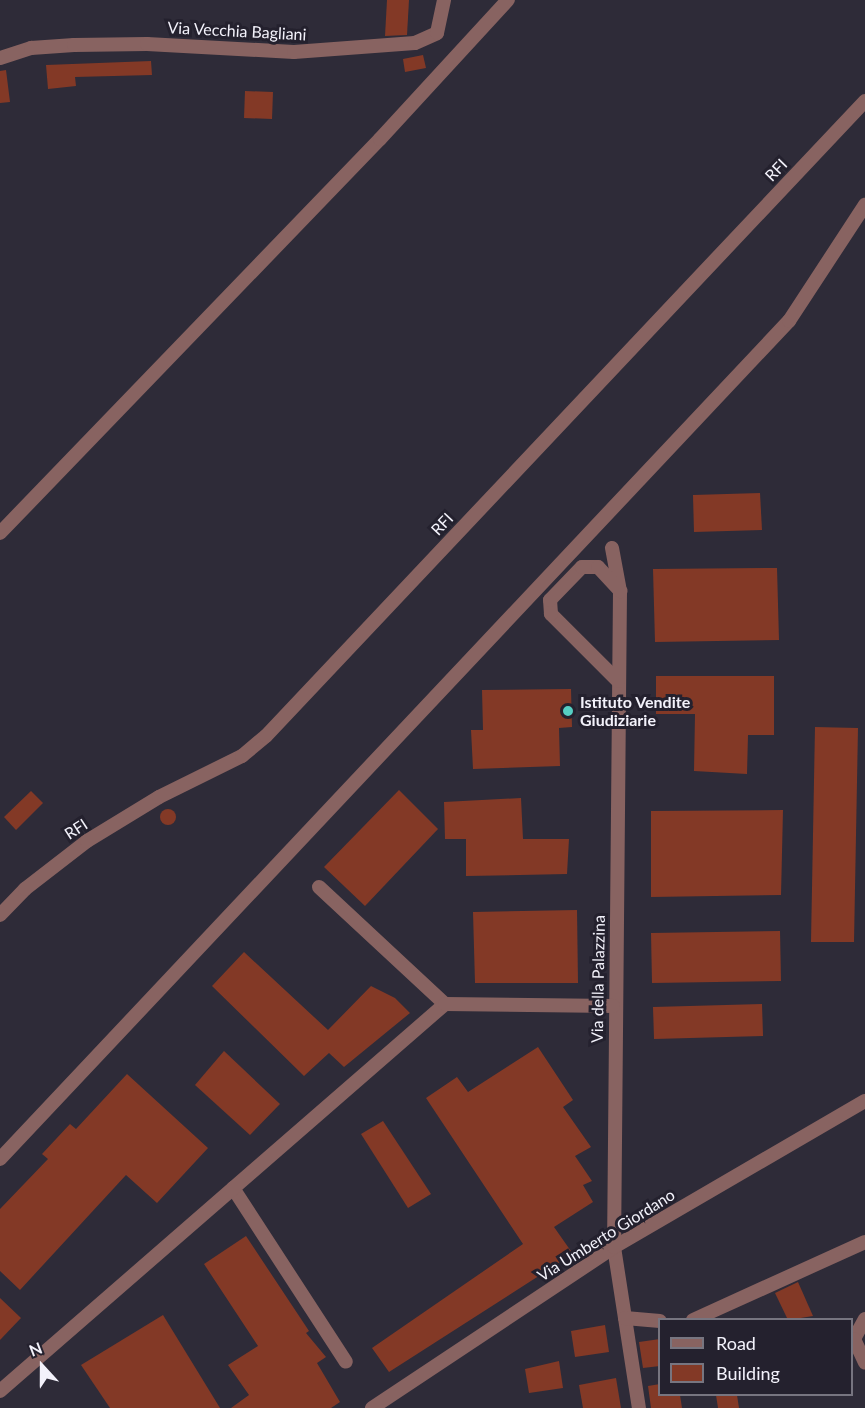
<!DOCTYPE html>
<style>
body{margin:0}
#map{position:relative;width:865px;height:1408px;overflow:hidden;background:#2e2b38;font-family:Lato,sans-serif}
div>[style]{position:absolute}
[style*='--x']{left:calc(var(--x)*1px);top:calc(var(--y)*1px);width:calc(var(--w)*1px);rotate:calc(var(--a)*1deg)}
.building>*{inset:0;background:#833926}
.round{border-radius:50%}
.minor>*{height:14px;margin:-7px;padding:0 7px;transform-origin:7px;border-radius:7px;background:#886361}
.dots>*{width:16px;height:16px;translate:-50% -50%;box-sizing:border-box;border:3px solid #24212e;border-radius:50%}
span{translate:-50% -50%;white-space:nowrap;text-align:center;line-height:1.15;-webkit-text-stroke:6px #24212e;paint-order:stroke}
.street-label{font-size:16px;color:#f3f2fb}
.poi-label{font-size:16px;color:#f3f2fb;font-weight:700}
.left{translate:0 -50%;text-align:left}
.legend{position:absolute;left:658px;top:1318px;width:195px;height:78px;box-sizing:border-box;background:#24212e;border:2px solid #777580;margin:0;padding:8px 10px;list-style:none;font-size:18px;color:#f3f2fb}
.legend li{display:flex;align-items:center;gap:12px;height:30px}
.legend b{width:30px;border:2px solid #777580}
.north{position:absolute;left:12px;top:1336px;width:60px;height:60px;-webkit-text-stroke:4px #24212e;paint-order:stroke;rotate:339deg;font-size:16px;font-weight:700;line-height:24px;text-align:center;color:#f3f2fb}
.north::after{content:'';display:block;margin:auto;width:21px;height:27px;background:#f3f2fb;clip-path:polygon(50% 0,100% 100%,50% 72%,0 100%)}
</style>
<div id="map">
<div class="building">
<i style="clip-path:polygon(387px 0,409px 0,407px 35px,385px 36px)"></i>
<i style="clip-path:polygon(423px 55px,426px 68px,405px 72px,403px 59px)"></i>
<i style="clip-path:polygon(151px 61px,152px 75px,75px 77px,76px 86px,48px 89px,46px 65px)"></i>
<i style="clip-path:polygon(6px 70px,10px 102px,0 103px,0 71px)"></i>
<i style="clip-path:polygon(245px 91px,273px 92px,272px 119px,244px 118px)"></i>
<i style="clip-path:polygon(760px 493px,762px 530px,694px 532px,693px 495px)"></i>
<i style="clip-path:polygon(777px 568px,779px 640px,655px 642px,653px 569px)"></i>
<i style="clip-path:polygon(656px 676px,774px 676px,774px 735px,748px 735px,747px 774px,694px 771px,695px 714px,656px 714px)"></i>
<i style="clip-path:polygon(571px 689px,572px 727px,559px 728px,560px 766px,473px 769px,471px 730px,483px 730px,482px 690px)"></i>
<i style="clip-path:polygon(815px 727px,858px 728px,854px 942px,811px 942px)"></i>
<i style="clip-path:polygon(399px 790px,438px 829px,365px 906px,324px 867px)"></i>
<i style="clip-path:polygon(31px 791px,43px 803px,16px 830px,4px 817px)"></i>
<i style="clip-path:polygon(521px 798px,523px 839px,569px 839px,567px 874px,466px 876px,466px 839px,445px 839px,444px 802px)"></i>
<i class="round" style="left:160px;top:809px;width:16px;height:16px"></i>
<i style="clip-path:polygon(783px 810px,781px 895px,651px 897px,651px 811px)"></i>
<i style="clip-path:polygon(577px 910px,578px 983px,475px 983px,473px 912px)"></i>
<i style="clip-path:polygon(780px 931px,781px 981px,652px 983px,651px 933px)"></i>
<i style="clip-path:polygon(244px 952px,328px 1030px,371px 986px,395px 998px,410px 1013px,344px 1067px,329px 1053px,304px 1076px,212px 986px)"></i>
<i style="clip-path:polygon(762px 1004px,763px 1036px,654px 1039px,653px 1007px)"></i>
<i style="clip-path:polygon(538px 1047px,573px 1100px,563px 1107px,591px 1147px,575px 1156px,592px 1181px,583px 1185px,593px 1202px,554px 1227px,573px 1254px,389px 1372px,372px 1348px,523px 1244px,426px 1098px,457px 1077px,468px 1092px)"></i>
<i style="clip-path:polygon(224px 1051px,280px 1104px,250px 1135px,195px 1085px)"></i>
<i style="clip-path:polygon(127px 1074px,208px 1148px,157px 1203px,126px 1175px,20px 1290px,0 1271px,0 1209px,48px 1159px,42px 1154px,70px 1124px,76px 1129px)"></i>
<i style="clip-path:polygon(383px 1121px,431px 1194px,408px 1208px,361px 1134px)"></i>
<i style="clip-path:polygon(246px 1236px,309px 1331px,306px 1333px,326px 1357px,317px 1363px,340px 1402px,331px 1408px,231px 1408px,249px 1395px,228px 1365px,258px 1346px,204px 1264px)"></i>
<i style="clip-path:polygon(798px 1282px,813px 1316px,788px 1320px,775px 1293px)"></i>
<i style="clip-path:polygon(0 1298px,21px 1318px,0 1340px)"></i>
<i style="clip-path:polygon(163px 1315px,220px 1408px,110px 1408px,81px 1365px)"></i>
<i style="clip-path:polygon(605px 1325px,609px 1352px,575px 1357px,571px 1331px)"></i>
<i style="clip-path:polygon(660px 1339px,660px 1366px,643px 1368px,639px 1342px)"></i>
<i style="clip-path:polygon(559px 1361px,563px 1388px,529px 1393px,525px 1369px)"></i>
<i style="clip-path:polygon(616px 1378px,621px 1408px,583px 1408px,579px 1385px)"></i>
<i style="clip-path:polygon(660px 1384px,660px 1395px,680px 1395px,682px 1408px,651px 1408px,648px 1386px)"></i>
<i style="clip-path:polygon(716px 1395px,737px 1395px,739px 1408px,718px 1408px)"></i>
</div>
<div class="minor">
<i style="--x:0;--y:58;--w:33;--a:-18"></i>
<i style="--x:31;--y:48;--w:43;--a:-4"></i>
<i style="--x:74;--y:45;--w:73;--a:-0.8"></i>
<i style="--x:147;--y:44;--w:147;--a:3.1"></i>
<i style="--x:294;--y:52;--w:121;--a:-4.3"></i>
<i style="--x:415;--y:43;--w:24;--a:-24"></i>
<i style="--x:437;--y:33;--w:34;--a:-78"></i>
<i style="--x:0;--y:533;--w:547;--a:-46.04"></i>
<i style="--x:380;--y:139;--w:189;--a:-47.4"></i>
<i style="--x:612;--y:548;--w:44;--a:79.5"></i>
<i style="--x:620;--y:591;--w:656;--a:90.52"></i>
<i style="--x:614;--y:1247;--w:163;--a:81.2"></i>
<i style="--x:618;--y:681;--w:95;--a:-135"></i>
<i style="--x:551;--y:614;--w:14;--a:-94"></i>
<i style="--x:550;--y:600;--w:46;--a:-45.9"></i>
<i style="--x:582;--y:567;--w:16;--a:0"></i>
<i style="--x:598;--y:567;--w:33;--a:47"></i>
<i style="--x:319;--y:887;--w:172;--a:42.9"></i>
<i style="--x:0;--y:915;--w:36;--a:-46"></i>
<i style="--x:25;--y:889;--w:78;--a:-37.7"></i>
<i style="--x:87;--y:841;--w:84;--a:-31.4"></i>
<i style="--x:159;--y:797;--w:93;--a:-26.3"></i>
<i style="--x:242;--y:756;--w:31;--a:-40"></i>
<i style="--x:266;--y:736;--w:873;--a:-46.67"></i>
<i style="--x:0;--y:1159;--w:1151;--a:-46.73"></i>
<i style="--x:789;--y:321;--w:139;--a:-56.8"></i>
<i style="--x:233;--y:1188;--w:207;--a:57"></i>
<i style="--x:625;--y:1318;--w:35;--a:5"></i>
<i style="--x:865;--y:1319;--w:23;--a:119"></i>
<i style="--x:854;--y:1339;--w:26;--a:65"></i>
<i style="--x:693;--y:1320;--w:189;--a:-24.4"></i>
<i style="--x:0;--y:1391;--w:590;--a:-41.01"></i>
<i style="--x:445;--y:1004;--w:168;--a:0.7"></i>
<i style="--x:372;--y:1408;--w:291;--a:-33.6"></i>
<i style="--x:614;--y:1247;--w:290;--a:-30.2"></i>
</div>
<div class="dots">
<i style="left:568px;top:711px;background:#56cec3"></i>
</div>
<div class="street-label">
<span style="left:237px;top:31px;rotate:3deg">Via Vecchia Bagliani</span>
<span style="left:776px;top:170px;rotate:-46deg">RFI</span>
<span style="left:442px;top:524px;rotate:-47deg">RFI</span>
<span style="left:76px;top:829px;rotate:-33deg">RFI</span>
<span style="left:598px;top:979px;rotate:-89deg">Via della Palazzina</span>
<span style="left:606px;top:1235px;rotate:-32deg">Via Umberto Giordano</span>
</div>
<div class="poi-label">
<span class="left" style="left:580px;top:711px">Istituto Vendite<br>Giudiziarie</span>
</div>
<ul class="legend">
<li><b style="height:8px;background:#886361"></b>Road</li>
<li><b style="height:16px;background:#833926"></b>Building</li>
</ul>
<div class="north">N</div>
</div>
